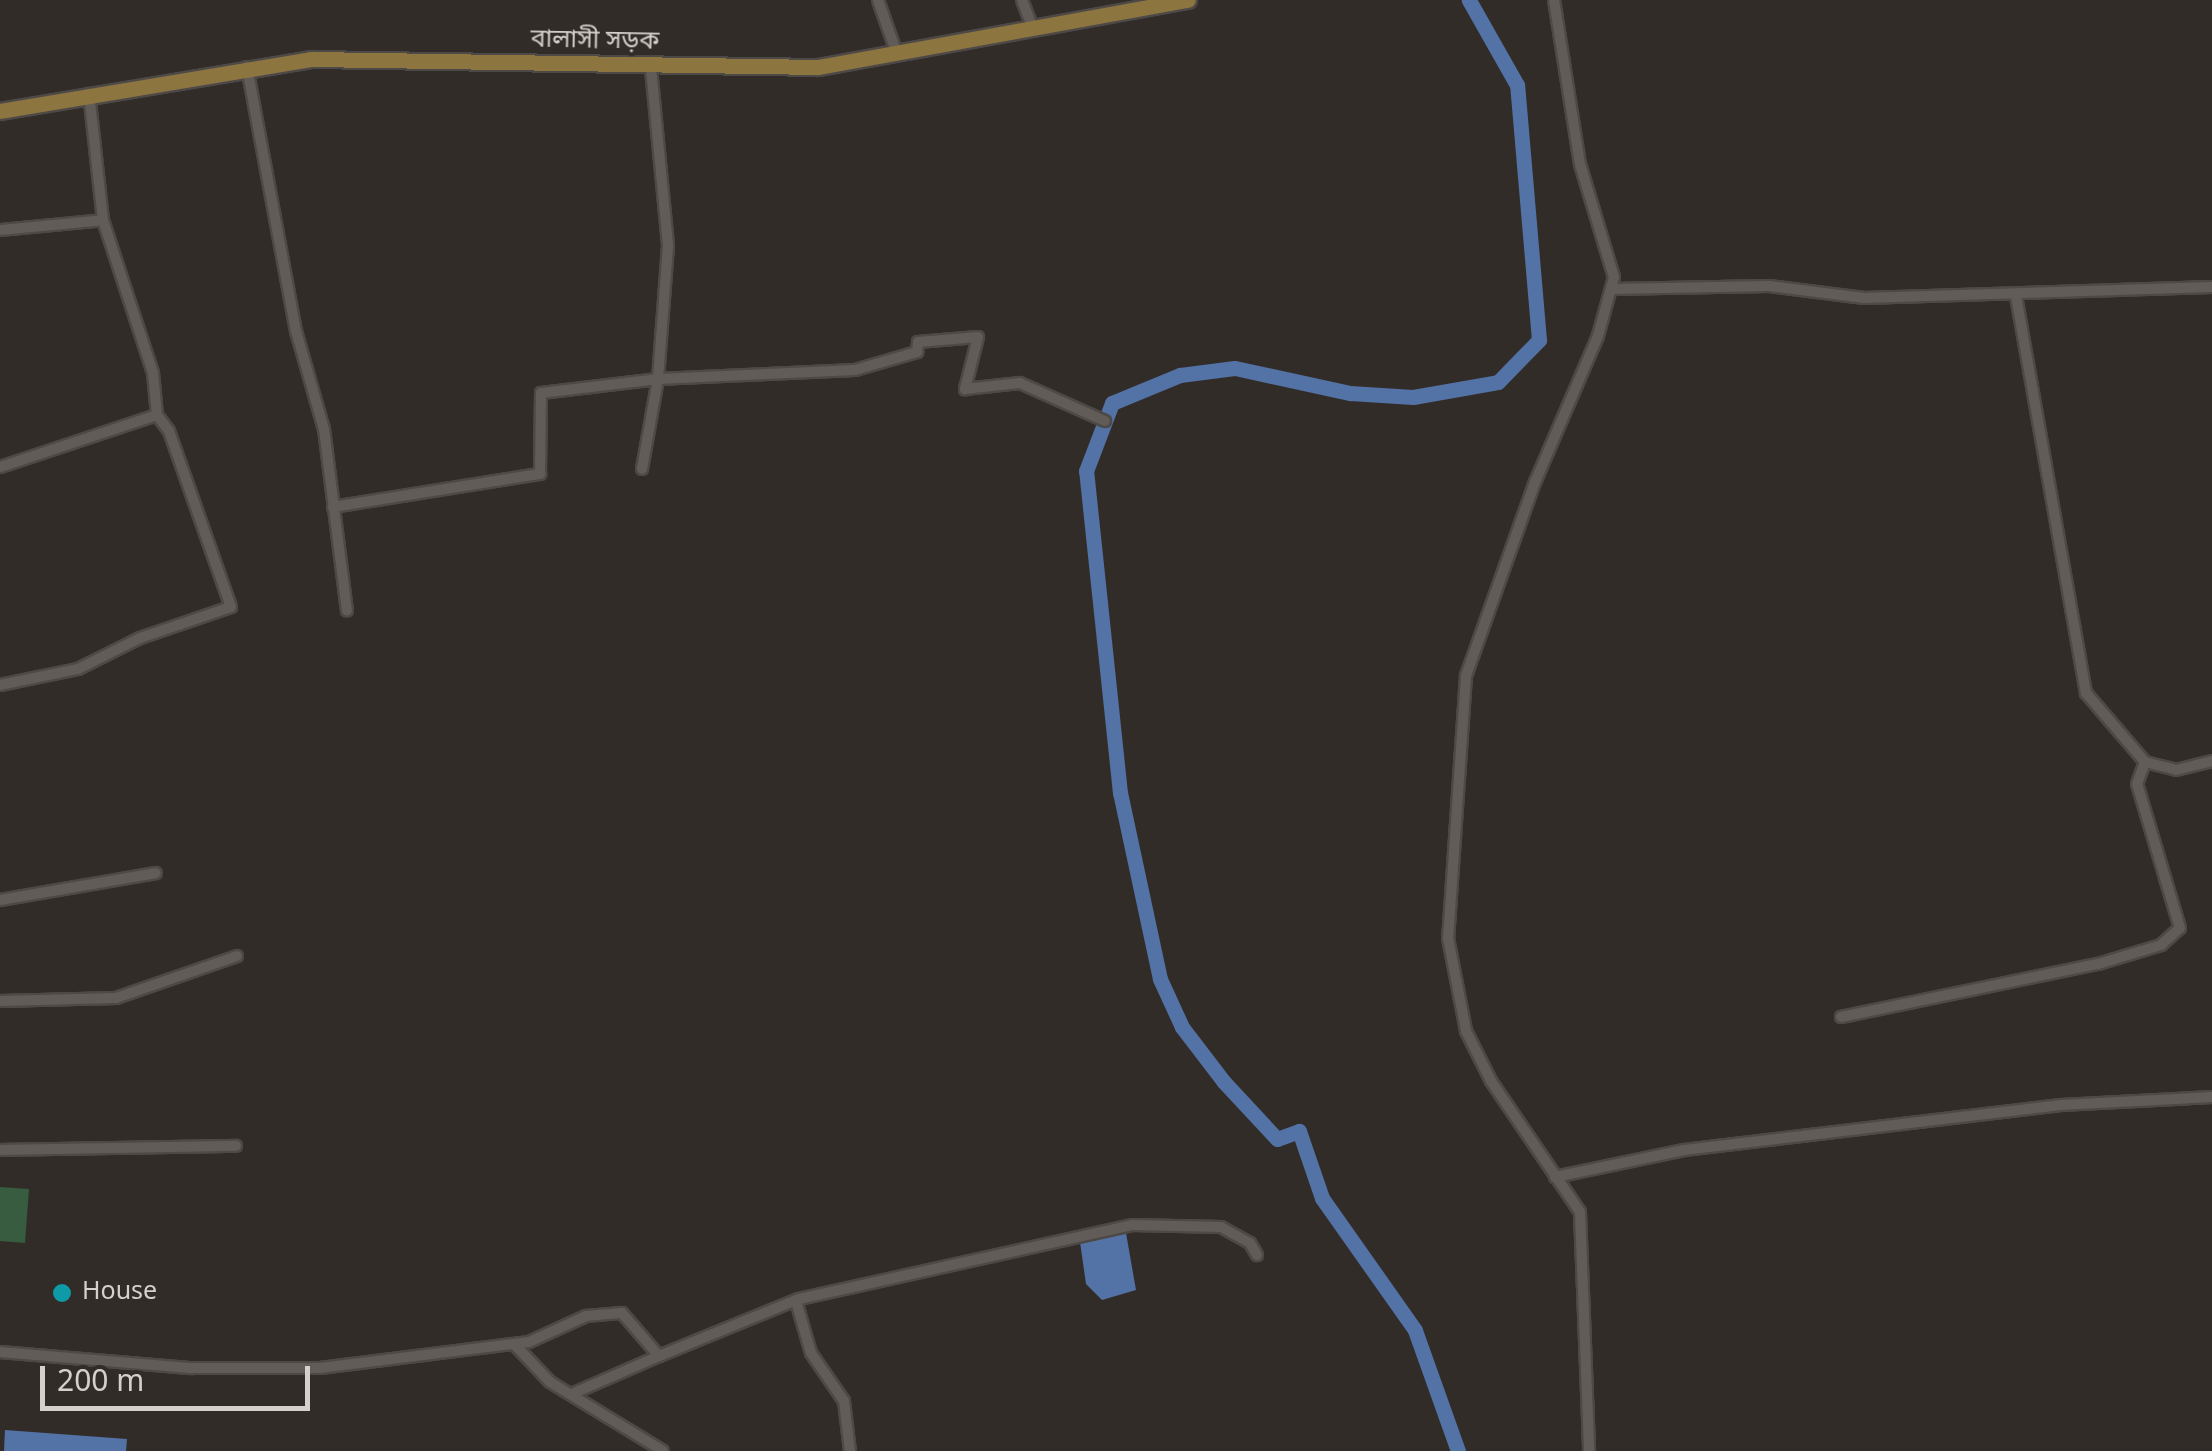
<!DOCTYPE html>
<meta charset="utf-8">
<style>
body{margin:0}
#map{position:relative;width:2212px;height:1451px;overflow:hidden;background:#322c29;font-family:Georgia,"Noto Sans Bengali",serif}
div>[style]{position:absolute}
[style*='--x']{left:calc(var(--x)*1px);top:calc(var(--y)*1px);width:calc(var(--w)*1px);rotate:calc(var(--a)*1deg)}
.green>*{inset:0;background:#385c3f}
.water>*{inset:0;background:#5372a5}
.river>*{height:15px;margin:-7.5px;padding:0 7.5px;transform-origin:7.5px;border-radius:7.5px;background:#5372a5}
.roads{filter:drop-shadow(2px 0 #4d4946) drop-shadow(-2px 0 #4d4946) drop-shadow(0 2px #4d4946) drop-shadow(0 -2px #4d4946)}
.street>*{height:10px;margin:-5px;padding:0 5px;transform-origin:5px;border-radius:5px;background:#625c59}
.primary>*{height:15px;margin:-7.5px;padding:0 7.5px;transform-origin:7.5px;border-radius:7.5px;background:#8d7540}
.dots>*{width:28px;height:28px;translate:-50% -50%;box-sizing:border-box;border:5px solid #322c29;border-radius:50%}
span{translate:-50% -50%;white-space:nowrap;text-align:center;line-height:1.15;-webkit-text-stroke:8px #322c29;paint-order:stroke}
.street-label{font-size:25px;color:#d4d0ce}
.poi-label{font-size:25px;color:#d4d0ce}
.left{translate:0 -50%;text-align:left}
.scale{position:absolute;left:40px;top:1366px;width:270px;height:45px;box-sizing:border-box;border:5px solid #d4d0ce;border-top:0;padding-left:12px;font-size:30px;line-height:35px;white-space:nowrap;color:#d4d0ce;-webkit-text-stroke:8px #322c29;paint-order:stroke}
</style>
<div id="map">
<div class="green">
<i style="clip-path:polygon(0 1187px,29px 1189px,25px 1243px,0 1241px)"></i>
</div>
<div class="water">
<i style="clip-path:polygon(1126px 1233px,1136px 1290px,1102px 1300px,1086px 1284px,1080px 1242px)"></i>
<i style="clip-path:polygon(5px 1430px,127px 1439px,126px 1451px,4px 1451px)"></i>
</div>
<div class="river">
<i style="--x:1458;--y:1451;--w:128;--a:-109.6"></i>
<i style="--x:1415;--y:1330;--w:161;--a:-125.2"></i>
<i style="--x:1322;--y:1198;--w:71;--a:-108.9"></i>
<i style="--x:1299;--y:1131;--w:23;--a:160"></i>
<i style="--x:1277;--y:1139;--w:78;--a:-132.9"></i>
<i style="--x:1224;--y:1082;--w:69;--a:-127.4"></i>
<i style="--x:1182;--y:1027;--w:53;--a:-114.6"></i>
<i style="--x:1160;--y:979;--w:190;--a:-102.1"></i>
<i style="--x:1120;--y:793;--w:324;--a:-96"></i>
<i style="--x:1086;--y:471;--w:73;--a:-69.1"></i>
<i style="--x:1112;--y:403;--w:74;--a:-22.4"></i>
<i style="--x:1180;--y:375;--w:55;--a:-7.3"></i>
<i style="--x:1235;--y:368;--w:118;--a:12.3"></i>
<i style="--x:1350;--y:393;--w:63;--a:3.6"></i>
<i style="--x:1413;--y:397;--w:86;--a:-10"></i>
<i style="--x:1498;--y:382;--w:59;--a:-45.7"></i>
<i style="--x:1539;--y:340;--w:256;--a:-94.9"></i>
<i style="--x:1517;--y:85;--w:98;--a:-119.5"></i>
</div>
<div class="roads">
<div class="street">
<i style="--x:878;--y:0;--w:57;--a:70.6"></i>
<i style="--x:1022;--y:0;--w:31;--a:69"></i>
<i style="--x:1554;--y:0;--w:166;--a:81"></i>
<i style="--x:1580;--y:164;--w:118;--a:73.3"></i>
<i style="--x:1614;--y:277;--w:61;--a:105.2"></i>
<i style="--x:1598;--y:336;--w:159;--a:113.3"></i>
<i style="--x:1535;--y:482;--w:206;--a:109.6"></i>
<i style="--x:1466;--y:676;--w:263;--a:93.9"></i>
<i style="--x:1448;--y:938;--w:95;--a:79"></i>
<i style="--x:1466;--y:1031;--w:56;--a:63.4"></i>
<i style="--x:1491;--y:1081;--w:158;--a:55.8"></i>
<i style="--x:1580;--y:1212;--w:239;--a:87.8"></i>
<i style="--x:247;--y:67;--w:269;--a:79.5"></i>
<i style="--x:296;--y:331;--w:102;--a:74.1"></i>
<i style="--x:324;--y:429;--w:183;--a:82.8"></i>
<i style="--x:0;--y:230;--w:103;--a:-5.5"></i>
<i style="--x:1612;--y:289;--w:157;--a:-1.1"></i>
<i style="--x:1769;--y:286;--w:96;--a:7.2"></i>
<i style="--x:1864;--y:298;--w:348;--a:-1.8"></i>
<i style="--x:0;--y:467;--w:165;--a:-18.3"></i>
<i style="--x:642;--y:469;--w:91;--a:-79.9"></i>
<i style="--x:658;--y:379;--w:134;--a:-85.7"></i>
<i style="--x:668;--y:245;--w:177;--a:-95.5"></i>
<i style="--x:333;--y:507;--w:210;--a:-9.1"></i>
<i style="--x:540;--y:474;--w:81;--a:-89.3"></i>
<i style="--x:541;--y:393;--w:118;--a:-6.8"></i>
<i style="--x:658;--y:379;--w:197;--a:-2.6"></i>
<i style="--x:855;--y:370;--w:65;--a:-16.2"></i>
<i style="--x:917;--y:352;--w:10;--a:-84"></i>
<i style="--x:918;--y:342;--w:60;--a:-4.8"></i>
<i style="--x:978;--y:337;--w:54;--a:104"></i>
<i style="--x:965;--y:389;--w:55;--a:-6.2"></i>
<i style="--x:1020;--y:383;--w:93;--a:24.1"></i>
<i style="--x:0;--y:685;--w:80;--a:-11.6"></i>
<i style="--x:78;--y:669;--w:69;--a:-26.6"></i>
<i style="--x:140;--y:638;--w:96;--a:-18.8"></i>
<i style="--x:231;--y:607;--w:187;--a:-109.4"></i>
<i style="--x:169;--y:431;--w:20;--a:-127"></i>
<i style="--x:157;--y:415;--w:42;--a:-95.4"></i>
<i style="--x:153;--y:373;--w:161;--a:-108.1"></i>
<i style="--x:103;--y:220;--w:127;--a:-96.3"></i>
<i style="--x:2145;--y:762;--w:32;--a:14"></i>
<i style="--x:2176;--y:770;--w:37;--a:-14"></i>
<i style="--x:0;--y:900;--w:158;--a:-9.8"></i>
<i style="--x:0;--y:1001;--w:116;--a:-1.5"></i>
<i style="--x:116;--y:998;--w:128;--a:-19.1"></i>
<i style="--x:1841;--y:1017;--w:262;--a:-11.7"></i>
<i style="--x:2098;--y:964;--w:66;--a:-16.8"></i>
<i style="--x:2161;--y:945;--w:25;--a:-42"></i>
<i style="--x:2180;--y:928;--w:150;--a:-106.6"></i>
<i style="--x:2137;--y:784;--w:23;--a:-70"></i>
<i style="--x:2145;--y:762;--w:91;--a:-130.5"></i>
<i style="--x:2086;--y:693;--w:402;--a:-100"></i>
<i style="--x:0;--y:1150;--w:236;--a:-1"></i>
<i style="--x:1555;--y:1177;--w:132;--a:-11.8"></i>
<i style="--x:1684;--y:1150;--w:380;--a:-6.8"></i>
<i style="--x:2061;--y:1105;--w:151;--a:-3"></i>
<i style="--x:796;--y:1301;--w:54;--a:73.9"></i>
<i style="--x:811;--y:1353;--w:58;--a:55.5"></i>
<i style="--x:844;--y:1401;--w:50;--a:83.2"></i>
<i style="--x:514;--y:1344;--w:52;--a:46.5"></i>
<i style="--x:550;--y:1382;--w:132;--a:31.4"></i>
<i style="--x:0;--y:1352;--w:193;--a:4.8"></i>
<i style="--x:192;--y:1368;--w:128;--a:0"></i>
<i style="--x:320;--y:1368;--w:211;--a:-7.1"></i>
<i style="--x:529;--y:1342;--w:63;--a:-24.5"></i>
<i style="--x:586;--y:1316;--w:36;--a:-5"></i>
<i style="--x:622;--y:1313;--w:57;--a:49.3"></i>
<i style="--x:659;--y:1356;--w:151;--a:-22.2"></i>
<i style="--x:799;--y:1299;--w:342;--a:-12.5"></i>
<i style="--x:1133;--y:1225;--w:88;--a:1.3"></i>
<i style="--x:1221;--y:1227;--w:33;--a:29"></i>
<i style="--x:1250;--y:1243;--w:14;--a:60"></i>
<i style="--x:574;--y:1393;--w:93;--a:-23.5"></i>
</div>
<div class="primary">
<i style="--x:0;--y:111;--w:315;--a:-9.5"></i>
<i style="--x:311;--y:59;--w:507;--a:0.9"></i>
<i style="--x:818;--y:67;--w:376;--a:-10.3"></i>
</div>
</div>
<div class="dots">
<i style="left:62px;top:1293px;background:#0f9aa8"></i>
</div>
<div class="street-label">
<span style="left:595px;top:42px;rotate:1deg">বালাসী সড়ক</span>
</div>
<div class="poi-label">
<span class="left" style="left:82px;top:1293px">House</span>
</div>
<div class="scale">200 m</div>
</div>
